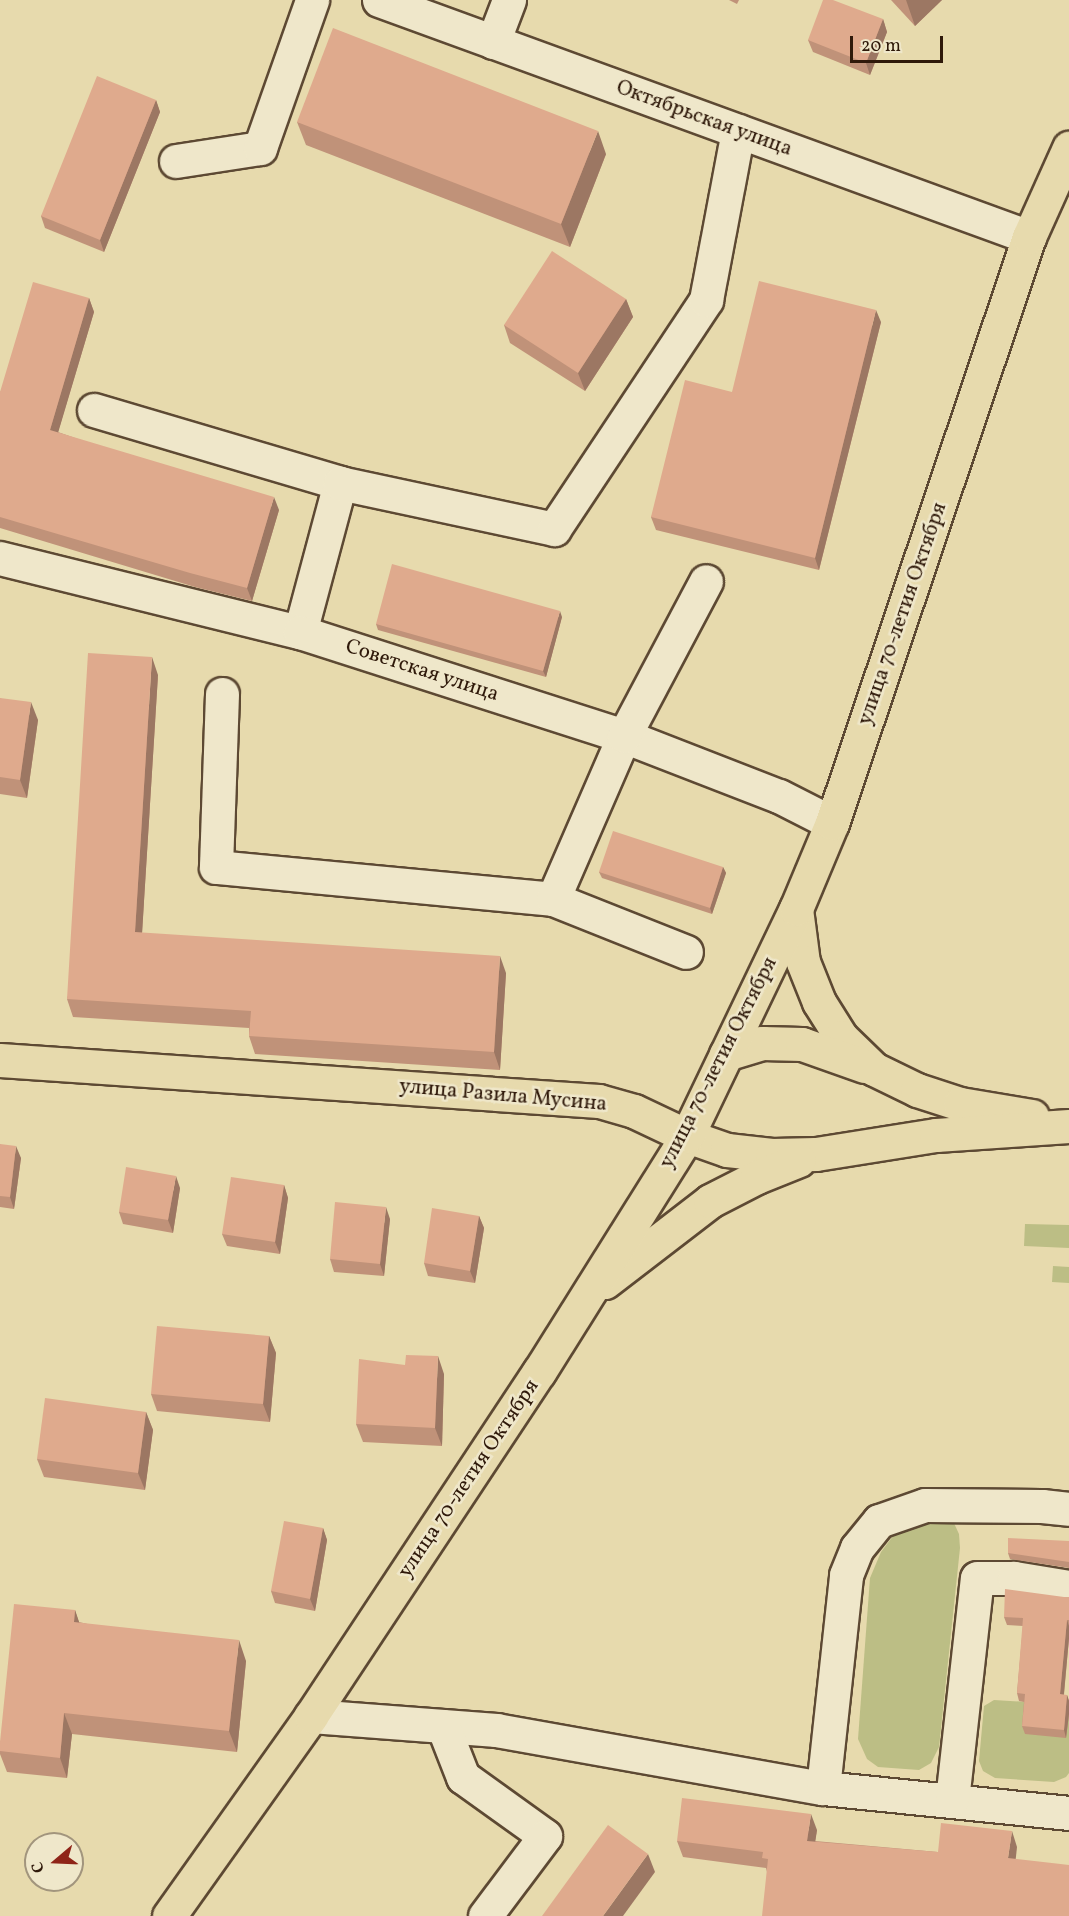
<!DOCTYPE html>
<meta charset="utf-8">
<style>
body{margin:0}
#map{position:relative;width:1069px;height:1916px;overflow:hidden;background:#e7daad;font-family:Vollkorn,serif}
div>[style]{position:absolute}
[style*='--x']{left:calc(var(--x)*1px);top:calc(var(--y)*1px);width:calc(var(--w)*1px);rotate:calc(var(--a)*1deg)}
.green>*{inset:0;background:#bcbe85}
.roads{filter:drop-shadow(2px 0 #5d4933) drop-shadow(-2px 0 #5d4933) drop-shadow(0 2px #5d4933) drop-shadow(0 -2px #5d4933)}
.minor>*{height:33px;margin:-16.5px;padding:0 16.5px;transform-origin:16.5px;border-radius:16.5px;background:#efe7ca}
.major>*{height:33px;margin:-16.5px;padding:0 16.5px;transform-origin:16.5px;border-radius:16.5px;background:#e7daad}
.wall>*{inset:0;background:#c09279}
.shaded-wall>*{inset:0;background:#9c7763}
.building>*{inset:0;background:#dfaa8d}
span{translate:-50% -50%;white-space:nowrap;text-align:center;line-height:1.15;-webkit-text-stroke:5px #efe7ca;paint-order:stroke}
.street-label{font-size:21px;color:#2f190a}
.north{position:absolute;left:24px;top:1832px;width:60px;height:60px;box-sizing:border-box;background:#efe7ca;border:2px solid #a2957d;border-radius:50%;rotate:251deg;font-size:16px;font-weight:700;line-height:24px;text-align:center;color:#2f190a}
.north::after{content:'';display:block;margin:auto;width:21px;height:27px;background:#8f2418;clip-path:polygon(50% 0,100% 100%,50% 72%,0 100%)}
.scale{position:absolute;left:850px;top:36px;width:93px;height:27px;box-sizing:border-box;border:3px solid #2f190a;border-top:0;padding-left:8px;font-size:18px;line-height:21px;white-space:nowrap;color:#2f190a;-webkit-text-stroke:4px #efe7ca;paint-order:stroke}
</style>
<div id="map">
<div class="green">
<i style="clip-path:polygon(1025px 1224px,1069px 1225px,1069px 1248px,1024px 1246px)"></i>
<i style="clip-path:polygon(1053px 1266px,1069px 1267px,1069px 1283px,1052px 1282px)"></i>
<i style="clip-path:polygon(929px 1518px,953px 1521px,959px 1534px,960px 1548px,939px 1747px,931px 1763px,919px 1770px,878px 1767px,867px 1759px,858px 1739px,870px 1578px,881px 1552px,896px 1532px)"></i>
<i style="clip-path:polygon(994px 1700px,1028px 1702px,1069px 1714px,1069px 1773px,1066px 1777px,1054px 1782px,995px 1778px,983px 1771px,979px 1761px,984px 1706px)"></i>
</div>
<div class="roads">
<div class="minor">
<i style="--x:379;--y:0;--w:692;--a:20.03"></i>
<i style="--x:493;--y:42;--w:45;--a:-69.1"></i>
<i style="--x:176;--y:161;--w:85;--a:-8.8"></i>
<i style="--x:260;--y:148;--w:157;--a:-70.6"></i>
<i style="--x:94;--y:410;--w:257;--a:16.5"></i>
<i style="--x:340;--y:483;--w:154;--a:105"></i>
<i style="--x:340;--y:483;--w:219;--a:12.1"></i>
<i style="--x:554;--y:529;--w:275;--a:-56.4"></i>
<i style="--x:706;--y:300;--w:172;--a:-79.3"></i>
<i style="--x:0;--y:558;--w:309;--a:13.9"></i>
<i style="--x:300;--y:632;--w:340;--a:17.8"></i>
<i style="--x:624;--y:736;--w:166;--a:21.2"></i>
<i style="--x:779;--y:796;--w:59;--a:27"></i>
<i style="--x:222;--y:694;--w:173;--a:92"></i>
<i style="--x:216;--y:867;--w:339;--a:5.4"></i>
<i style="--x:553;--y:899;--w:143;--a:21.7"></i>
<i style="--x:553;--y:899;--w:178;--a:-66.5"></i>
<i style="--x:624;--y:736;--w:175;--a:-62.1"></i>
<i style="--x:311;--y:1716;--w:186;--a:4.3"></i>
<i style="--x:496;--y:1730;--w:332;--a:10.1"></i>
<i style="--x:823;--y:1788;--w:247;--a:5.8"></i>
<i style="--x:443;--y:1726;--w:55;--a:68.6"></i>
<i style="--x:463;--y:1777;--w:101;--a:35.7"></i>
<i style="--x:545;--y:1836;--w:100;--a:126.9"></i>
<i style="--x:823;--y:1788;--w:214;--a:-83.8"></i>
<i style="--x:846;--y:1575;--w:29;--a:-68"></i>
<i style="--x:857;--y:1548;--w:35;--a:-51"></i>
<i style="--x:879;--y:1521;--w:49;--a:-19.2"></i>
<i style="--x:925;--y:1505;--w:117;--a:0.5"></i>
<i style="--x:1042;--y:1506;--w:27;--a:6"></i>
<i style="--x:952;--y:1800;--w:223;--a:-83.6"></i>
<i style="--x:977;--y:1578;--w:37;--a:0"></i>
<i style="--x:1014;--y:1578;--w:56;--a:9.3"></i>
</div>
<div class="major">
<i style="--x:796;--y:909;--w:53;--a:82.5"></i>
<i style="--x:803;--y:962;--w:43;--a:68.2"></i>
<i style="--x:819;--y:1002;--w:41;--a:57.8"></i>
<i style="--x:841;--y:1037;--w:46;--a:44.1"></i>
<i style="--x:874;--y:1069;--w:48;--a:26"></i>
<i style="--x:917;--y:1090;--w:45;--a:18"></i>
<i style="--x:960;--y:1104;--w:73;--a:9.5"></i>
<i style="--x:726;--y:1054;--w:38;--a:-17"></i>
<i style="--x:762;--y:1043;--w:40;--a:1.4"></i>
<i style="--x:802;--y:1044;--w:66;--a:19.5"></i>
<i style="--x:0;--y:1060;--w:600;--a:3.92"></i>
<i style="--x:599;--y:1101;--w:36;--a:16"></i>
<i style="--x:634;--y:1111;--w:59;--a:25.3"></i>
<i style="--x:687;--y:1136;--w:42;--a:19.3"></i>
<i style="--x:727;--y:1150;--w:45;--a:6.3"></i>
<i style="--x:772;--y:1155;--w:44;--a:-1.3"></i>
<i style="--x:816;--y:1154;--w:121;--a:-9"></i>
<i style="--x:936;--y:1135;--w:133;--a:-3.9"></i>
<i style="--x:605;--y:1282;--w:133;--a:-37.6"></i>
<i style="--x:710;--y:1201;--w:53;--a:-27.1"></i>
<i style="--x:757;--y:1177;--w:45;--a:-22"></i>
<i style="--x:169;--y:1916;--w:245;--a:-54.6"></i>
<i style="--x:311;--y:1716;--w:413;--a:-56.5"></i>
<i style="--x:539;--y:1372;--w:279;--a:-57.9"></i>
<i style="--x:687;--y:1136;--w:252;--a:-64.4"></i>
<i style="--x:796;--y:909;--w:93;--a:-67.3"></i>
<i style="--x:832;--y:823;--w:618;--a:-71.42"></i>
<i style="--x:1029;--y:237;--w:98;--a:-65.8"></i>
</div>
</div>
<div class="wall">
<i style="clip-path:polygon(729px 0,739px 0,737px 4px)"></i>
<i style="clip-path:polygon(891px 0,942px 0,915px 26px)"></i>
<i style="clip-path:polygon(883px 19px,887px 32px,870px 75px,813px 52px,808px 40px)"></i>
<i style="clip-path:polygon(156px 100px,160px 112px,104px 252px,45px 228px,41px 216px)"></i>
<i style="clip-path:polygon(297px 122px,606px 154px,570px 247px,306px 145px)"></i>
<i style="clip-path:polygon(89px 298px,94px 312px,58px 432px,279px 510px,252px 601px,195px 587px,0 528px,0 392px)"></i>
<i style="clip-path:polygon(626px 299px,633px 317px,585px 391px,510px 343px,504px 325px)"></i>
<i style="clip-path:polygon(881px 322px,819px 570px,656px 530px,651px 517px,732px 392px)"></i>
<i style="clip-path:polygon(562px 617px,546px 677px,378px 630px,376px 624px)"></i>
<i style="clip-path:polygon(158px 675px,142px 933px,506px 973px,500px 1070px,255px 1054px,249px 1036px,249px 1028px,73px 1017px,67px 999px)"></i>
<i style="clip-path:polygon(0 698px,38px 720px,27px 798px,0 794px)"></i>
<i style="clip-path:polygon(723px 867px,726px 873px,712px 914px,602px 878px,599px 872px)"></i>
<i style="clip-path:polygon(0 1144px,21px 1158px,14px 1209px,0 1207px)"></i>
<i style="clip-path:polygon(284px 1185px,288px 1198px,280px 1254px,227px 1246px,222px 1234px)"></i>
<i style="clip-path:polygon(180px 1188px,173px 1233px,123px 1224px,119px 1212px)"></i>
<i style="clip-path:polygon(479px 1216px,484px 1228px,475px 1283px,428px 1276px,424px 1263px)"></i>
<i style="clip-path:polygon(390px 1219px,384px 1276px,334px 1272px,330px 1259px)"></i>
<i style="clip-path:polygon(269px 1336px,276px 1353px,270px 1422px,157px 1411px,151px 1394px)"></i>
<i style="clip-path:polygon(444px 1374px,442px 1446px,363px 1442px,356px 1424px)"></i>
<i style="clip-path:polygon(146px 1412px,153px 1430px,145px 1490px,44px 1477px,37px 1459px)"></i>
<i style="clip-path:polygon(323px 1528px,327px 1540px,315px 1611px,275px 1603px,271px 1591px)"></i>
<i style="clip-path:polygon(1069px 1541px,1069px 1568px,1010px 1559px,1008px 1553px)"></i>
<i style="clip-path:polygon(1064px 1597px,1069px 1597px,1069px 1638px,1064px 1695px,1067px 1695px,1069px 1701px,1069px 1714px,1066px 1738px,1025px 1734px,1022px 1726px,1024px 1702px,1019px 1701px,1017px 1693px,1023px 1626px,1007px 1625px,1004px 1617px)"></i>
<i style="clip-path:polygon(75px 1610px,79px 1622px,246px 1661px,237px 1752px,72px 1734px,67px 1778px,7px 1772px,0 1754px,0 1742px)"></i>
<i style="clip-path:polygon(817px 1830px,815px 1841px,938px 1852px,1017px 1847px,767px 1872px,766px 1868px,683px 1857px,677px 1841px)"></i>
</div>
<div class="shaded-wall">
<i style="clip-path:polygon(906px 0,942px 0,915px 26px)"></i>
<i style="clip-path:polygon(883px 19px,887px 32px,870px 75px,866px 63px)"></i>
<i style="clip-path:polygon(156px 100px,160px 112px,104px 252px,100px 240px)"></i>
<i style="clip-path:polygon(598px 131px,606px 154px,570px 247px,561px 224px)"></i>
<i style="clip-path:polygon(89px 298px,94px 312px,55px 443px,50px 430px)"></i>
<i style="clip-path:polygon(626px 299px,633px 317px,585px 391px,578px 373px)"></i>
<i style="clip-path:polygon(876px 310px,881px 322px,819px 570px,815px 558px)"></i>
<i style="clip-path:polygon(274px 497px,279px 510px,252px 601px,247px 588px)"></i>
<i style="clip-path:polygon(560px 611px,562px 617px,546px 677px,543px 671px)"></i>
<i style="clip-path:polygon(152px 657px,158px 675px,141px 950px,135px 932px)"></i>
<i style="clip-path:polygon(31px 702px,38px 720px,27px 798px,20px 780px)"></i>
<i style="clip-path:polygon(723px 867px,726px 873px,712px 914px,710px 908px)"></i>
<i style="clip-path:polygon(500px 956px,506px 973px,500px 1070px,494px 1052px)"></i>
<i style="clip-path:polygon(16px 1146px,21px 1158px,14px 1209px,10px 1197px)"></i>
<i style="clip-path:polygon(176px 1176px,180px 1188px,173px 1233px,168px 1220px)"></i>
<i style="clip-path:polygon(284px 1185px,288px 1198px,280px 1254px,275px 1242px)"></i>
<i style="clip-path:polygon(386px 1207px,390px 1219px,384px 1276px,380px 1264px)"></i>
<i style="clip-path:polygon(479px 1216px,484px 1228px,475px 1283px,470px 1271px)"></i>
<i style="clip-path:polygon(269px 1336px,276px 1353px,270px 1422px,263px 1404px)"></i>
<i style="clip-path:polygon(438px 1356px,444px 1374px,442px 1446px,435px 1428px)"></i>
<i style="clip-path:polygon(146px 1412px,153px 1430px,145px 1490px,138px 1473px)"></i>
<i style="clip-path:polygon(323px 1528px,327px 1540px,315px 1611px,310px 1599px)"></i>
<i style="clip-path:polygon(75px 1610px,82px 1631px,74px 1622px)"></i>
<i style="clip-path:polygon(1067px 1620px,1069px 1626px,1069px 1638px,1063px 1703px,1060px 1694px)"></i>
<i style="clip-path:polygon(239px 1640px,246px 1661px,237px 1752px,229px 1731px)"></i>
<i style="clip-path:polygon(1067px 1695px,1069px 1701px,1069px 1714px,1066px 1738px,1064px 1730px)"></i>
<i style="clip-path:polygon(64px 1713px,72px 1734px,67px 1778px,60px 1758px)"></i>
<i style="clip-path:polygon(811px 1814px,817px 1830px,813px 1857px,807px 1841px)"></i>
<i style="clip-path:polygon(1012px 1831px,1017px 1847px,1014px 1875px,1008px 1858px)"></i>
<i style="clip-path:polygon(648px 1854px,655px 1872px,623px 1916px,603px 1916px)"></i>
</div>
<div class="building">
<i style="clip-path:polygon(823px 0,833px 0,883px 19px,866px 63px,808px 40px)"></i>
<i style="clip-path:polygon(333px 28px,598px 131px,561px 224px,297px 122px)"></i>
<i style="clip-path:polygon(97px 76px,156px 100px,100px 240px,41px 216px)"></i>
<i style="clip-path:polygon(552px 251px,626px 299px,578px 373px,504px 325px)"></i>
<i style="clip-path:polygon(759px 281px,876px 310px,815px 558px,651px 517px,685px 380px,732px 392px)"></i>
<i style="clip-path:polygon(33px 282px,89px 298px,50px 430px,274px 497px,247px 588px,190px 573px,0 517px,0 392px)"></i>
<i style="clip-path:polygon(392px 564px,560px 611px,543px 671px,376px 624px)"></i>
<i style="clip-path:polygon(88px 653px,152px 657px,135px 932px,500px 956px,494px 1052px,249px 1036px,251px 1011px,67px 999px)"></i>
<i style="clip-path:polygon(0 698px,31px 702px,20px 780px,0 777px)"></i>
<i style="clip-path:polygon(613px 831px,723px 867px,710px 908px,599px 872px)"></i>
<i style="clip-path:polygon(0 1144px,16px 1146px,10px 1197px,0 1196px)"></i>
<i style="clip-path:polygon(126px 1167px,176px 1176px,168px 1220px,119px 1212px)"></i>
<i style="clip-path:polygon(231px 1177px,284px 1185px,275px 1242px,222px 1234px)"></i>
<i style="clip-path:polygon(335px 1202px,386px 1207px,380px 1264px,330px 1259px)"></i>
<i style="clip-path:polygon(432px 1208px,479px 1216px,470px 1271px,424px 1263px)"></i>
<i style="clip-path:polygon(157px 1326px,269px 1336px,263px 1404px,151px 1394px)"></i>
<i style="clip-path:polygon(406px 1355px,438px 1356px,435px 1428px,356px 1424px,359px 1359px,405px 1365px)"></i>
<i style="clip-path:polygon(45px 1398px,146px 1412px,138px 1473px,37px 1459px)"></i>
<i style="clip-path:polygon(284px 1521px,323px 1528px,310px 1599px,271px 1591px)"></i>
<i style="clip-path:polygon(1008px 1538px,1069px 1541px,1069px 1562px,1008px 1553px)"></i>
<i style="clip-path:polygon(1005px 1589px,1064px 1597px,1069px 1597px,1069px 1620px,1067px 1620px,1060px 1694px,1067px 1695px,1064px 1730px,1022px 1726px,1025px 1694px,1017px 1693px,1023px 1618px,1004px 1617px)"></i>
<i style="clip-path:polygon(14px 1604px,75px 1610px,74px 1622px,239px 1640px,229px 1731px,64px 1713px,60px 1758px,0 1751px,0 1742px)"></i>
<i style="clip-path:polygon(682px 1798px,811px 1814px,807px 1841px,938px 1852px,941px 1823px,1012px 1831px,1008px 1858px,1069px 1865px,1069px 1916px,762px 1916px,768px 1859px,762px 1858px,763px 1852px,677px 1841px)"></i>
<i style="clip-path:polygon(608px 1825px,648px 1854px,603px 1916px,542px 1916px)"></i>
</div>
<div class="street-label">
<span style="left:704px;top:119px;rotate:20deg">Октябрьская улица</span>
<span style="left:903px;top:614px;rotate:-71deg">улица 70-летия Октября</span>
<span style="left:422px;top:671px;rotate:18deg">Советская улица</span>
<span style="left:719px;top:1063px;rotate:-63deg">улица 70-летия Октября</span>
<span style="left:503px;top:1096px;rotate:5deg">улица Разила Мусина</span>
<span style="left:469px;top:1479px;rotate:-56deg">улица 70-летия Октября</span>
</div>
<div class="north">С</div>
<div class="scale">20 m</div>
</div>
